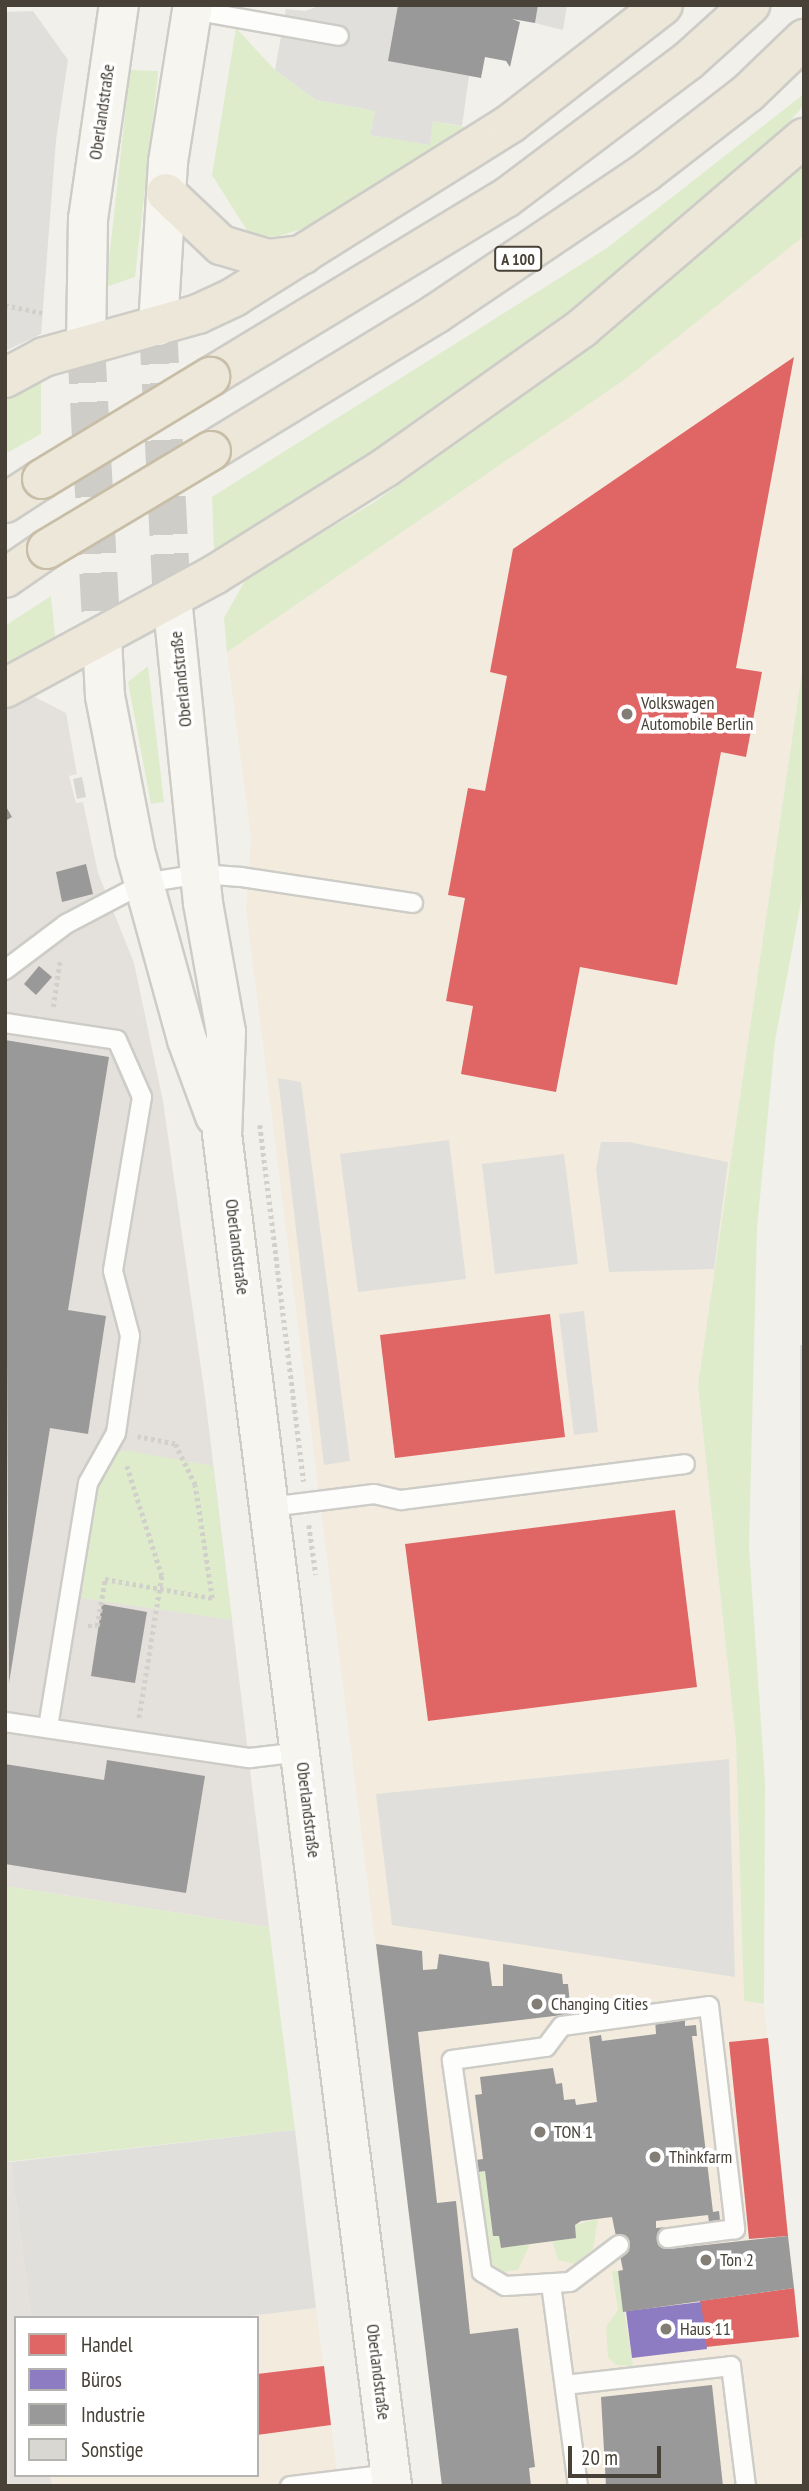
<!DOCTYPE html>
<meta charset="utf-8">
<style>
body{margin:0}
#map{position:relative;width:809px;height:2491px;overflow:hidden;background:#f1f0eb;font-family:"PT Sans Narrow",sans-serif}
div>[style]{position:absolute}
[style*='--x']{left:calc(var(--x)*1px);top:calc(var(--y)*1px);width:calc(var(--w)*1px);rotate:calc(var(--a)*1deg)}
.commercial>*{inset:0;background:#f3ecde}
.industrial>*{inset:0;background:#e4e1dc}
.green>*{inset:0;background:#deeccb}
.parking>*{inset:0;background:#e0dfdb}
.shops>*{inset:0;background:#e06666}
.offices>*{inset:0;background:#8e7cc3}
.industry>*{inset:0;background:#999}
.building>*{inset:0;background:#d9d7d2}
.secondary-tunnel>*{height:38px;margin-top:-19px;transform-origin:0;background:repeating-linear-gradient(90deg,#cfcdc7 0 38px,transparent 0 57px)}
.path>*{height:4.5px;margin-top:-2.25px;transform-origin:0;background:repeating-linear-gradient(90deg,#d1d0ca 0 3.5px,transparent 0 7px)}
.roads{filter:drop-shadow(2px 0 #cdccc7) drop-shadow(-2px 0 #cdccc7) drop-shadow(0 2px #cdccc7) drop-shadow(0 -2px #cdccc7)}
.lane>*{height:18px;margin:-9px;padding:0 9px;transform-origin:9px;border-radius:9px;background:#fdfdfc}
.secondary>*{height:38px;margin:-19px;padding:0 19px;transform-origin:19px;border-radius:19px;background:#f7f5ef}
.highway>*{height:38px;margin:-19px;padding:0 19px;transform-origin:19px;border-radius:19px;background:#ece7d9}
.rail>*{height:8px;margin-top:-4px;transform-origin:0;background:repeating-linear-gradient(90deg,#fff 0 16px,#d9d9d8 0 32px);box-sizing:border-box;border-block:2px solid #d9d9d8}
.bridges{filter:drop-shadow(2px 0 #c8bda6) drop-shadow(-2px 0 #c8bda6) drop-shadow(0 2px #c8bda6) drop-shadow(0 -2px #c8bda6)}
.highway-bridge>*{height:38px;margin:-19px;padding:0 19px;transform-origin:19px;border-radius:19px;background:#ece7d9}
.dots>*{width:19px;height:19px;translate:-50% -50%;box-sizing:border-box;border:4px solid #fff;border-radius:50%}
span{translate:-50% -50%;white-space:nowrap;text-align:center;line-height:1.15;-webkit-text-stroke:7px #fff;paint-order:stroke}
.shield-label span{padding:2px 5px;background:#fff;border:2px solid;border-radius:5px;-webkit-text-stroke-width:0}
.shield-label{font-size:16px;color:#474137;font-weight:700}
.street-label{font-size:18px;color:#474137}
.poi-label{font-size:18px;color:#474137}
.left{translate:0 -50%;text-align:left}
.frame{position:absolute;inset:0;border:7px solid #474137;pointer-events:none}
.legend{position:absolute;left:14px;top:2316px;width:245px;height:161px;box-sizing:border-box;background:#fff;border:2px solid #b5b3af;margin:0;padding:9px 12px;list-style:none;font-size:21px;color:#474137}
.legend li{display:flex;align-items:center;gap:14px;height:35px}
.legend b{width:35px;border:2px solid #b5b3af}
.scale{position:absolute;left:568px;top:2446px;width:93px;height:32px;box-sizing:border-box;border:4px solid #474137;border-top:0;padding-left:9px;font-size:21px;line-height:24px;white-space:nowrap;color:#474137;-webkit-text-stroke:5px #fff;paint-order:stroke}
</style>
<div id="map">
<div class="commercial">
<i style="clip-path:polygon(804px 236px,804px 657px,698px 1385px,736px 1741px,744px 2001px,764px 2005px,804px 2387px,804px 2486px,443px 2486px,246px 909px,251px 838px,227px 652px,624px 380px)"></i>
<i style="clip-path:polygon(316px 2308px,339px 2486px,52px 2486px,50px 2475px,257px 2475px,257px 2318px,234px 2318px)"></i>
</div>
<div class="industrial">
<i style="clip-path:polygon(26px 688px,33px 696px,66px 713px,77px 774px,69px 776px,76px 803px,83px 802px,98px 873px,134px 963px,163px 1101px,205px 1396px,269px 1927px,5px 1886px,5px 700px)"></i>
<i style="clip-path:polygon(5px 2162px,11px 2162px,31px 2318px,16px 2318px,16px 2475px,50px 2475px,52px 2486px,5px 2486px)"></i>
</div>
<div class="green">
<i style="clip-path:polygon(236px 28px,275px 70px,316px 100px,375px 111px,370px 135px,430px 144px,433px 121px,470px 128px,371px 195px,299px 230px,276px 237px,250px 235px,212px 175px)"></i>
<i style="clip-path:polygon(130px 70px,158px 71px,158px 75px,135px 277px,106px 287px)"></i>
<i style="clip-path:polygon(804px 94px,804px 105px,789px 122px,653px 250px,404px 439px,214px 552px,212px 497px,607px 248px)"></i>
<i style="clip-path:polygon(804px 156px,804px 236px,624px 380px,227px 652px,224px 618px,247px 577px,373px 503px,505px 409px,609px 326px)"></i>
<i style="clip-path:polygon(41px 376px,41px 434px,5px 454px,5px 395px)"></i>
<i style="clip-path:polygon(51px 596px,56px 644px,5px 669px,5px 626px)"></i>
<i style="clip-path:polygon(804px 657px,804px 886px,775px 1041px,757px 1228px,749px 1547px,765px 1782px,764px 2004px,744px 2001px,736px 1741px,698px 1385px)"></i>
<i style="clip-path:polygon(148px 666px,164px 802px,151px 804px,128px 682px)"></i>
<i style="clip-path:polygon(124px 1450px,213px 1466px,232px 1620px,82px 1598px,91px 1516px,101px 1475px,106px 1460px)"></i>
<i style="clip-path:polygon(5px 1886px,269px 1927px,295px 2130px,5px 2162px)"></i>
<i style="clip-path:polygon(485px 2171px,493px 2236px,499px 2236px,501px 2248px,530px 2244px,518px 2270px,503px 2272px,487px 2259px,477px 2172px)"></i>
<i style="clip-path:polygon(598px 2219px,593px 2249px,575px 2264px,558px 2260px,552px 2241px,576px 2238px,575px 2225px)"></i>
<i style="clip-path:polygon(612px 2271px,618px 2271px,633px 2366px,616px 2365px,608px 2357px,606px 2327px,618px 2310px)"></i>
</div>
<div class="parking">
<i style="clip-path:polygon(322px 5px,398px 5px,389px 61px,469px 76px,462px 126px,433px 121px,430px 145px,370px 135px,375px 111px,316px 100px,275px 70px,286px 9px,305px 11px)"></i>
<i style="clip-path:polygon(538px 5px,567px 5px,563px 30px,535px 23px)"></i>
<i style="clip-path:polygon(33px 11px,68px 60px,56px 140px,41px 334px,5px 351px,5px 12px)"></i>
<i style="clip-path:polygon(278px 1078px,301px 1082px,350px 1461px,324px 1465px)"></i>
<i style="clip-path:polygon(449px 1140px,466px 1279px,358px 1292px,340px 1154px)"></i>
<i style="clip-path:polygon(601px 1142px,629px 1142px,728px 1162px,714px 1269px,609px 1272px,596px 1169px)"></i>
<i style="clip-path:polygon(564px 1154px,578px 1264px,495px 1274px,482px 1164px)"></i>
<i style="clip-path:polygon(584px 1311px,598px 1432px,574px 1435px,559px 1314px)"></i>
<i style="clip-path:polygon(729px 1759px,735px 1977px,392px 1925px,376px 1794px)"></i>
<i style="clip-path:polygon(295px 2130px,316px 2308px,234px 2318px,31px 2318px,11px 2162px)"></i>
</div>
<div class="shops">
<i style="clip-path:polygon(794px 357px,736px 668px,762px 672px,746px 757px,721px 752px,677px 985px,580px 967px,556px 1092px,461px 1074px,473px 1006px,446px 1001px,465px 898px,448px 895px,468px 788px,485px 791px,507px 676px,490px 672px,513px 549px)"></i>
<i style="clip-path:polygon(550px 1314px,565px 1437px,395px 1458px,380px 1335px)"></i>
<i style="clip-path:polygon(675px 1510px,697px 1687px,428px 1721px,405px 1544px)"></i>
<i style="clip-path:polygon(768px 2038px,788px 2236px,749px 2239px,729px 2042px)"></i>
<i style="clip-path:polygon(794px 2288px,799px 2337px,706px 2347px,700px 2301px)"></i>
<i style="clip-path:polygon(324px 2366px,331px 2425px,257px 2435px,257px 2374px)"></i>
</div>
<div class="offices">
<i style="clip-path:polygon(701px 2302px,707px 2349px,632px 2358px,626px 2311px)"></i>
</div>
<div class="industry">
<i style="clip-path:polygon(398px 5px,538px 5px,535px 23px,512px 19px,520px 22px,510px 67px,506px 61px,485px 57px,481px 78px,388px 61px)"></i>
<i style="clip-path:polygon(5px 805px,12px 817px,5px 821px)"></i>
<i style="clip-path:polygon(86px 864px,93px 894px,62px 902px,56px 872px)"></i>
<i style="clip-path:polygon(39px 966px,52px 977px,36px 995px,24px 984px)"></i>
<i style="clip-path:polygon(5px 1040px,109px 1057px,68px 1310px,106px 1316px,88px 1434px,50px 1428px,9px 1683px)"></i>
<i style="clip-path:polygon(102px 1604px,147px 1612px,135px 1683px,91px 1676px)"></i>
<i style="clip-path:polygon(107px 1760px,205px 1776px,186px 1893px,5px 1864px,5px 1764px,104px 1780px)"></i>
<i style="clip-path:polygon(376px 1944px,422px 1951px,423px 1970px,437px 1969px,439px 1954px,489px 1962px,492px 1986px,503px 1986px,503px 1964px,562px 1974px,563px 1984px,568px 1984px,571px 2014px,418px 2032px,437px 2203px,456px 2201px,470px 2334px,518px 2328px,535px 2467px,529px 2468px,531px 2486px,442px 2486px)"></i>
<i style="clip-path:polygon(685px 2015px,685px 2026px,696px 2025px,697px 2036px,692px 2036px,713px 2212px,719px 2211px,720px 2220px,709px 2222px,708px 2215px,656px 2221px,656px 2228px,667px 2227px,669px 2249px,788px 2236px,794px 2288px,623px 2312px,618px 2271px,623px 2270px,612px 2217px,581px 2221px,575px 2225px,576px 2238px,501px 2248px,499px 2236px,493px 2236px,485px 2171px,478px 2172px,476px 2160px,483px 2159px,475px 2095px,482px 2094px,480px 2077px,553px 2068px,556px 2084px,562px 2083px,564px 2100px,575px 2099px,576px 2105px,597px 2102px,589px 2037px,601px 2035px,602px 2041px,656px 2034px,655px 2019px)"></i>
<i style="clip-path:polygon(712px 2385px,723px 2486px,606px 2486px,601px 2397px)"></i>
</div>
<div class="building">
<i style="clip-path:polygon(82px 777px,86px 797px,77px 799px,73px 779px)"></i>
</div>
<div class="secondary-tunnel">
<i style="--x:158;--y:326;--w:272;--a:87.1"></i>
<i style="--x:86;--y:345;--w:294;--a:86.9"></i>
</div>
<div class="path">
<i style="--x:5;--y:305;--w:38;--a:12"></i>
<i style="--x:53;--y:1007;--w:48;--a:-81.5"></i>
<i style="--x:260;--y:1125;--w:359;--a:83"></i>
<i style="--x:127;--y:1466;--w:115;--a:72.3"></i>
<i style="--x:162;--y:1576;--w:145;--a:99.1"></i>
<i style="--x:309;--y:1525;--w:50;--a:82"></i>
<i style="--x:88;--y:1626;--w:9;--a:0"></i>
<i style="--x:97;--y:1626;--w:48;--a:-80.3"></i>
<i style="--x:105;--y:1579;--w:109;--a:10.1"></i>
<i style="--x:212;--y:1598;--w:114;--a:-98.6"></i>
<i style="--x:195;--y:1485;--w:46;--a:-116"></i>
<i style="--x:175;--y:1444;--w:38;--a:-169"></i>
</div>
<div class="roads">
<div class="lane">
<i style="--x:192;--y:10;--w:149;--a:10"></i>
<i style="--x:5;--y:970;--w:76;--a:-37"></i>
<i style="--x:66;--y:924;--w:88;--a:-27.7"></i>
<i style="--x:144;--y:883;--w:58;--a:-9"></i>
<i style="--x:201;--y:874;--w:40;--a:4.3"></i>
<i style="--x:241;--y:877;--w:174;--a:8.6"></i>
<i style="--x:5;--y:1023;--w:113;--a:8.6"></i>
<i style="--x:117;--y:1040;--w:62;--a:66.3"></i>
<i style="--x:142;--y:1097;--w:176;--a:99.5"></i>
<i style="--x:113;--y:1271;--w:67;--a:75.3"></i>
<i style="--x:130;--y:1336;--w:98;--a:98.2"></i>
<i style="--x:116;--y:1433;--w:57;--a:119.2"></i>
<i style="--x:88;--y:1483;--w:248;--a:99.3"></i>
<i style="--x:270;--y:1507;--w:105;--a:-7.1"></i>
<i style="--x:374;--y:1494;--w:28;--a:13"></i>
<i style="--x:401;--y:1500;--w:286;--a:-7.2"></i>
<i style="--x:5;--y:1722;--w:248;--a:8.4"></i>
<i style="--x:250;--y:1758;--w:51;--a:-6.7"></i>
<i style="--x:619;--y:2245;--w:61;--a:142.9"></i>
<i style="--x:570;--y:2282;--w:65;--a:176.5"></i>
<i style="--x:505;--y:2286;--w:27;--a:-149"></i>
<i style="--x:482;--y:2272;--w:214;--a:-98.1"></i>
<i style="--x:452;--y:2060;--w:95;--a:-7.9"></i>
<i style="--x:546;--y:2047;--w:26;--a:-53"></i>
<i style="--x:562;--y:2026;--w:148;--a:-7.7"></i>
<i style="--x:709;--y:2006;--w:225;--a:83.3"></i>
<i style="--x:735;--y:2229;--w:68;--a:172.3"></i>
<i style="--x:551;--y:2284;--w:204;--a:82.4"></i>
<i style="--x:565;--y:2385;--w:167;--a:-6.5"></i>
<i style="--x:731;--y:2366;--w:121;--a:82.9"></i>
<i style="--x:290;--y:2486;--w:101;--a:-6.8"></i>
</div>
<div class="secondary">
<i style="--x:158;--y:326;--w:164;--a:-86.5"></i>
<i style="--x:168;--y:162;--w:159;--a:-81"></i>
<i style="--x:86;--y:345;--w:126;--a:-89.1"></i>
<i style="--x:88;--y:219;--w:216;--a:-81.8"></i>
<i style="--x:172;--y:598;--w:307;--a:84.2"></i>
<i style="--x:203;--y:903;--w:131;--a:79.9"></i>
<i style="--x:226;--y:1032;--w:102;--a:92.2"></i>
<i style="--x:222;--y:1134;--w:1363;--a:82.83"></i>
<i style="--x:102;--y:639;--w:57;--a:87"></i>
<i style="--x:105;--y:696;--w:158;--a:79"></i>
<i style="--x:135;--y:851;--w:196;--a:74.6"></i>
<i style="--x:187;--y:1040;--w:81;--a:69.8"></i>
</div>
<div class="highway">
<i style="--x:166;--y:193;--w:76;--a:43.4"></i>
<i style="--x:221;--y:245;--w:49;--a:16.6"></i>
<i style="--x:268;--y:259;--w:35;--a:-7"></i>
<i style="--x:210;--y:377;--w:346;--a:-31.2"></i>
<i style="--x:506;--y:198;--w:228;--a:-37"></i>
<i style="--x:688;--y:61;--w:84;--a:-42.1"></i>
<i style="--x:5;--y:378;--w:44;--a:-28.3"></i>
<i style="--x:44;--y:357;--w:160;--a:-15.6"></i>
<i style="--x:198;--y:314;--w:40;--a:-25"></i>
<i style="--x:234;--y:297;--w:327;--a:-32.1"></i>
<i style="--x:511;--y:123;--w:192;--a:-37.8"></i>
<i style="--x:211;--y:451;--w:265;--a:-31.4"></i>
<i style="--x:437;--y:313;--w:252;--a:-34"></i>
<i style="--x:646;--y:172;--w:129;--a:-37.8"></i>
<i style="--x:748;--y:93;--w:78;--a:-44"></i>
<i style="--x:5;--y:503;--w:44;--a:-33"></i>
<i style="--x:5;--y:578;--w:51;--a:-34.6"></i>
<i style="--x:5;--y:688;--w:238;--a:-28.4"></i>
<i style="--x:214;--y:575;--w:203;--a:-32.1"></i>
<i style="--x:386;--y:467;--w:240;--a:-35.3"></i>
<i style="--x:582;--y:328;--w:292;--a:-40.6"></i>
</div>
</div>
<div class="rail">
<i style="--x:804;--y:1345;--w:375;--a:90"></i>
</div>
<div class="bridges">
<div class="highway-bridge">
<i style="--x:42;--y:479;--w:197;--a:-31.3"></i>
<i style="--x:47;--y:549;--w:191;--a:-30.9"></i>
</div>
</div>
<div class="dots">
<i style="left:627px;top:714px;background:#827e76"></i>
<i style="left:537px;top:2004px;background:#827e76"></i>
<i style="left:540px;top:2132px;background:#827e76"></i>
<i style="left:655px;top:2157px;background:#827e76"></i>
<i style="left:706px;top:2260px;background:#827e76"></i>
<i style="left:666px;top:2329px;background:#827e76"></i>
</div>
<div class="shield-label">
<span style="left:518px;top:259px">A 100</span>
</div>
<div class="street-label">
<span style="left:102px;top:112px;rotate:-82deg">Oberlandstraße</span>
<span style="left:181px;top:679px;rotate:-96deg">Oberlandstraße</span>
<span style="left:237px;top:1247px;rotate:83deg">Oberlandstraße</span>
<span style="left:308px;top:1810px;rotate:83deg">Oberlandstraße</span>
<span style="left:378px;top:2372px;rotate:83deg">Oberlandstraße</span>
</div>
<div class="poi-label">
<span class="left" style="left:641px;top:714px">Volkswagen<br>Automobile Berlin</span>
<span class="left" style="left:551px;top:2004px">Changing Cities</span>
<span class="left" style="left:554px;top:2132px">TON 1</span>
<span class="left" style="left:669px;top:2157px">Thinkfarm</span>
<span class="left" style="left:720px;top:2260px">Ton 2</span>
<span class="left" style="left:680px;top:2329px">Haus 11</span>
</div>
<div class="frame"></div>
<ul class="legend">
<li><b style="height:19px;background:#e06666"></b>Handel</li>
<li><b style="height:19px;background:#8e7cc3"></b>Büros</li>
<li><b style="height:19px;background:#999"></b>Industrie</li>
<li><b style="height:19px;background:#d9d7d2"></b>Sonstige</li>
</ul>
<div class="scale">20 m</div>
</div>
